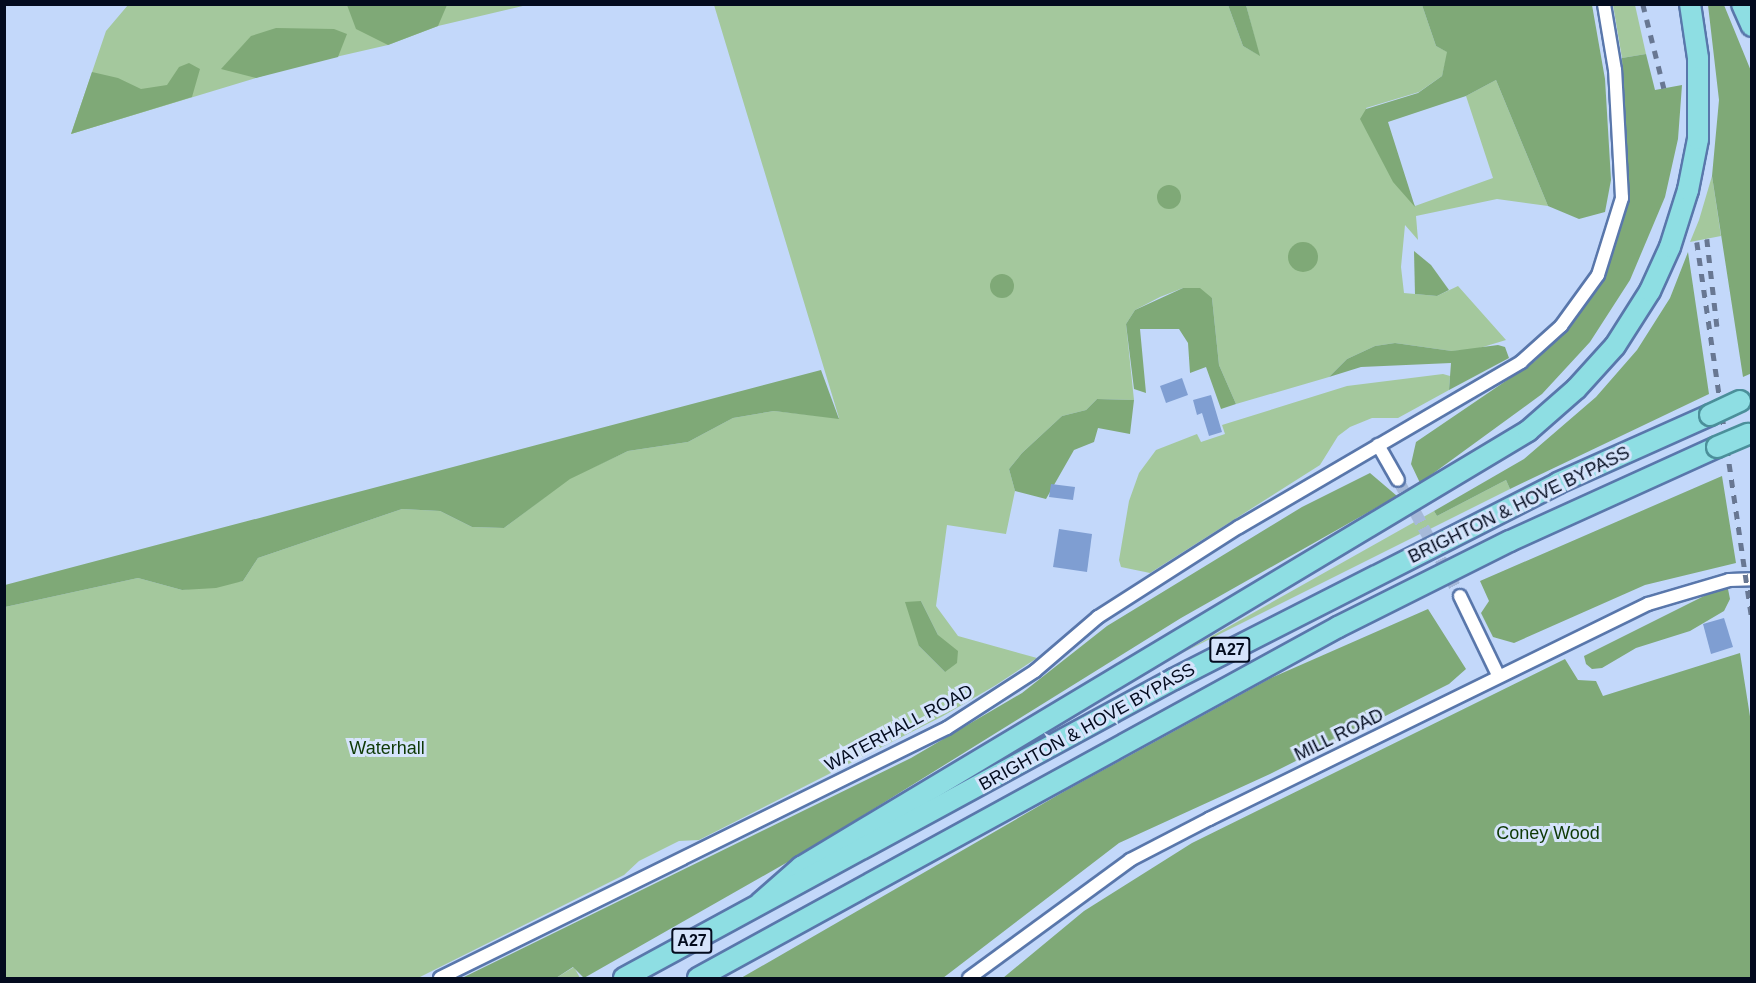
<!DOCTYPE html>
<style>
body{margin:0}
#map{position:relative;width:1756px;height:983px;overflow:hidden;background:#c3d8fa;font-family:Helvetica,sans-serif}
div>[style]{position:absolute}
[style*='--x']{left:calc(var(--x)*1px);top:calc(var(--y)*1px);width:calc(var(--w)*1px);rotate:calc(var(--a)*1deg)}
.green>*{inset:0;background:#a4c89d}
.forest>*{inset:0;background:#7fa977}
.round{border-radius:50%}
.building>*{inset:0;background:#7f9ed2}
.minor-tunnel>*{height:12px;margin-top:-6px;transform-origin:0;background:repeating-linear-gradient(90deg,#a6b9d9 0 12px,transparent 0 18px)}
.roads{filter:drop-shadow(2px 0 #5977ab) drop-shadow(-2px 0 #5977ab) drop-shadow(0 2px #5977ab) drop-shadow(0 -2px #5977ab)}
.minor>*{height:12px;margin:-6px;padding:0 6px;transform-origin:6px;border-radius:6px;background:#fff}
.trunk>*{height:20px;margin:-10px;padding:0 10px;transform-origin:10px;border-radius:10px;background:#8edee3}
.rail>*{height:4.5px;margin-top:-2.25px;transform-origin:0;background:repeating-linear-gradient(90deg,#687792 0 8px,transparent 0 16px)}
.bridges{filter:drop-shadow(2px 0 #4b8f9a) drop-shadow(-2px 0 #4b8f9a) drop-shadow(0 2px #4b8f9a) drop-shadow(0 -2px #4b8f9a)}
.trunk-bridge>*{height:20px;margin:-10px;padding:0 10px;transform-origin:10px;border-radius:10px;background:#8edee3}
span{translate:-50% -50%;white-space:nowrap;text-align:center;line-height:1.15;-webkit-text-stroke:6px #d6e4fc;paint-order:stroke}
.shield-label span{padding:2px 4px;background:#d6e4fc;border:2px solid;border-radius:4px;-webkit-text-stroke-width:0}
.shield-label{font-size:16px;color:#030b1e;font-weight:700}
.street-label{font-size:18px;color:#030b1e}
.park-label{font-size:18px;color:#0e3905}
.frame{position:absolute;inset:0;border:6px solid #030b1e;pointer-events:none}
</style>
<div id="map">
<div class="green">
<i style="clip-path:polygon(128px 5px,527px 5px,438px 26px,388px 45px,292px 67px,71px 134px,106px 31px)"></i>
<i style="clip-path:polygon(evenodd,714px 5px,1228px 5px,1243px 46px,1259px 55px,1246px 5px,1422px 5px,1436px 46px,1448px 52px,1442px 76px,1419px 92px,1366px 108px,1415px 206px,1493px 178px,1466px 96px,1496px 80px,1548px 206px,1497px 199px,1416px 216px,1418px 240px,1405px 225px,1401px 267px,1404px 293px,1437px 296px,1458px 286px,1506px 340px,1473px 350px,1452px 351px,1395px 343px,1375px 346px,1347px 359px,1329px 377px,1236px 404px,1219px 365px,1212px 298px,1183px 288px,1160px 297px,1135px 310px,1126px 324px,1134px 400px,1097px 399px,1086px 410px,1062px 416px,1022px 453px,1009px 469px,1015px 491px,1006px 534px,947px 525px,936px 606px,958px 636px,1037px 658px,996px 685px,943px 716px,699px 840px,679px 841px,639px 861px,624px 875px,418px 978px,5px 978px,5px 607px,138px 578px,182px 590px,243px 581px,258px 558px,402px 509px,440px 511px,472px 527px,504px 528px,570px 478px,628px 451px,688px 442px,733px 418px,774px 411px,839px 418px,714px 5px,921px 601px,938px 635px,945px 672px,919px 646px,921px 601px)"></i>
<i style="clip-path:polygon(1613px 5px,1635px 5px,1646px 54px,1622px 58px)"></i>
<i style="clip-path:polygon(1712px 176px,1721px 236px,1690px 242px,1699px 220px)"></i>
<i style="clip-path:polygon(1443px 374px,1450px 376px,1449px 390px,1398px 418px,1372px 418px,1350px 427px,1338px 436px,1320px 465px,1150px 573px,1121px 567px,1119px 560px,1129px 501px,1139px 473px,1156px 450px,1197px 434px,1201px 442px,1225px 434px,1222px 425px,1347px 386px)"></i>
<i style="clip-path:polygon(1506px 480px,1510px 489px,1180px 654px,1434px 511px,1437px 516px)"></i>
<i style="clip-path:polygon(574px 967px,580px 978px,556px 978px)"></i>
</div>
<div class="forest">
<i style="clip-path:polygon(347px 5px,447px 5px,438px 26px,388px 45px,356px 29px)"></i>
<i style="clip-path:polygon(1228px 5px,1246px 5px,1260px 56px,1243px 46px)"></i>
<i style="clip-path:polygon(1422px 5px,1592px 5px,1605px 79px,1611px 180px,1605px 212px,1579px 219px,1548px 206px,1496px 80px,1466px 96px,1388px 122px,1415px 207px,1393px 182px,1360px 119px,1366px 109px,1418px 93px,1442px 76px,1447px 52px,1436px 46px)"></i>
<i style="clip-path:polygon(1708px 5px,1724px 5px,1751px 71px,1752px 373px,1743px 377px,1712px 176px,1719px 100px)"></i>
<i style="clip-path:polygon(276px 28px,334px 29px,347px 34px,338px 57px,256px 78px,221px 69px,251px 36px)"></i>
<i style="clip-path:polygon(1646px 54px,1655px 90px,1682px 85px,1678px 139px,1665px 197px,1630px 280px,1590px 342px,1542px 394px,1420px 483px,1411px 464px,1416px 442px,1535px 361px,1574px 322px,1603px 277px,1627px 198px,1622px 58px)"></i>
<i style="clip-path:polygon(189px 63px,200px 69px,192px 97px,71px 134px,92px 72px,118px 78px,141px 89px,167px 85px,179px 67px)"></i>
<i class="round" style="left:1157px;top:185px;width:24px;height:24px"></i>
<i class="round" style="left:1288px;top:242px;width:30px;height:30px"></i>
<i style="clip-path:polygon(1414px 251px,1431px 265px,1449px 290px,1437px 296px,1415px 294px)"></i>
<i style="clip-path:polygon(1688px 252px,1709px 394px,1510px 489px,1506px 480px,1437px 516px,1434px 511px,1524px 459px,1596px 397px,1637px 350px,1670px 298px)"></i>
<i class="round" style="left:990px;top:274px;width:24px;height:24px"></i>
<i style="clip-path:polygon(1183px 288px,1200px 288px,1212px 298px,1219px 365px,1236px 404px,1221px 409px,1206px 367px,1190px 373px,1188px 343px,1179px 329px,1140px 329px,1146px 393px,1134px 389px,1126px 324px,1135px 310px)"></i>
<i style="clip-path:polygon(1395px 343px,1452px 351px,1498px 345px,1505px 347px,1509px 358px,1449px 390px,1451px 363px,1361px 367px,1329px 377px,1347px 359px,1375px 346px)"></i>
<i style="clip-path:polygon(821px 370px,839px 419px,774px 411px,733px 418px,688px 442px,628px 451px,570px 479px,504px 528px,472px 527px,440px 511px,402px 509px,258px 558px,243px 581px,216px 588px,182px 590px,138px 578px,5px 607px,5px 585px)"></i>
<i style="clip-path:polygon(1097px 399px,1134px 400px,1130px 434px,1098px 428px,1094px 442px,1074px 450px,1046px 499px,1015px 491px,1009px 469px,1022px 453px,1062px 416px,1086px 410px)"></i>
<i style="clip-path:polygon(1370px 473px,1397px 496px,1181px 618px,793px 859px,584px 978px,573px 967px,556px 978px,462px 978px,911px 758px,1022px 693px,1107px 626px,1302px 507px)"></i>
<i style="clip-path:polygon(1722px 476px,1736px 563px,1645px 585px,1514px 643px,1493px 637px,1481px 613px,1489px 601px,1480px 581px)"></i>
<i style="clip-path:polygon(1724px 586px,1728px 589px,1730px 599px,1724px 611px,1690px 631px,1636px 648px,1602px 668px,1592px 669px,1586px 664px,1584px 656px)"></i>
<i style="clip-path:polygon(921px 601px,938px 635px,958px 651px,957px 663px,945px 672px,919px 646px,905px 602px)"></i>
<i style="clip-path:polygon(1428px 609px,1466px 669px,1449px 684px,1270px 774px,1119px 843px,943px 978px,741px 978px,1065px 791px,1271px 678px)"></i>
<i style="clip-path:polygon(1740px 653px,1752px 729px,1751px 978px,1003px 978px,1084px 911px,1192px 843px,1565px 659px,1578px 680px,1596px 681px,1603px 696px)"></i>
</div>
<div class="building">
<i style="clip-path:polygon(1182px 378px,1188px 395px,1166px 403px,1160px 386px)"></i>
<i style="clip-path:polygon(1211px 395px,1222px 432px,1209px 436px,1202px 413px,1197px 415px,1193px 400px)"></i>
<i style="clip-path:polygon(1051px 484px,1075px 487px,1073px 500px,1049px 497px)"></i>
<i style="clip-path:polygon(1059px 529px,1092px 534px,1087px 572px,1053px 567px)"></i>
<i style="clip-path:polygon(1724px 618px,1733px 647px,1711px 654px,1703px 624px)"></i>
</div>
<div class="minor-tunnel">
<i style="--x:1398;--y:480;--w:132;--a:61.9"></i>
</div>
<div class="roads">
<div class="minor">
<i style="--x:1378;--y:445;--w:40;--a:60.3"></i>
<i style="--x:1460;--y:596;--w:88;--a:64.3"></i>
<i style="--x:440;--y:978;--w:565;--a:-26.25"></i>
<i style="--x:947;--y:728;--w:105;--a:-32.9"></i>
<i style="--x:1035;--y:671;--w:83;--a:-40.6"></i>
<i style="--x:1098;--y:617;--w:167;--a:-32.6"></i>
<i style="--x:1239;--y:527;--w:327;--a:-30.3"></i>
<i style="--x:1521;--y:362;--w:54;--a:-42"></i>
<i style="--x:1561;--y:326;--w:63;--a:-54"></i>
<i style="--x:1598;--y:275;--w:81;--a:-72.7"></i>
<i style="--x:1622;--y:198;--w:128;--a:-93.1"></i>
<i style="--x:1615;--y:70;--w:67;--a:-99.5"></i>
<i style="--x:969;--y:978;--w:200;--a:-36.2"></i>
<i style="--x:1130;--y:860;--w:89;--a:-27.4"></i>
<i style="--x:1209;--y:819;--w:489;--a:-26.1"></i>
<i style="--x:1648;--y:604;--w:84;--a:-16.5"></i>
<i style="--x:1729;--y:580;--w:23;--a:-2"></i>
</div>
<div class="trunk">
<i style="--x:1742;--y:4;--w:24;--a:66"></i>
<i style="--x:760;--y:903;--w:55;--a:-41.3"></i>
<i style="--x:801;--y:867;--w:848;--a:-30.95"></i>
<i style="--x:1528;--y:431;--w:64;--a:-41.2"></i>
<i style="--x:1576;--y:389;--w:58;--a:-47.8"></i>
<i style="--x:1615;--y:346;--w:65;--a:-57.5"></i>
<i style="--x:1650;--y:291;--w:48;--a:-65.6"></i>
<i style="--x:1670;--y:247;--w:60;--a:-72.5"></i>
<i style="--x:1688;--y:190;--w:52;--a:-78.9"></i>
<i style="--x:1698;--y:139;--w:81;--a:-90"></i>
<i style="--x:1698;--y:58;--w:55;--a:-98.4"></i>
<i style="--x:624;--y:978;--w:626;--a:-28.53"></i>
<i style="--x:1174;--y:679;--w:431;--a:-27"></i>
<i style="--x:1558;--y:483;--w:167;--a:-24.1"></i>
<i style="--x:698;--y:978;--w:730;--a:-28.74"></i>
<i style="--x:1338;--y:627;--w:192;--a:-26.6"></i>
<i style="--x:1510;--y:541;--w:227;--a:-24.4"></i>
</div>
</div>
<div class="rail">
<i style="--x:1643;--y:4;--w:87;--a:76"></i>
<i style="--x:1707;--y:239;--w:88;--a:83.4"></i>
<i style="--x:1697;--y:242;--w:379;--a:81.7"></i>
</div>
<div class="bridges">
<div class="trunk-bridge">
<i style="--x:1710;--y:415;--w:33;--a:-25"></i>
<i style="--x:1717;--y:447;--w:34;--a:-23"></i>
</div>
</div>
<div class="shield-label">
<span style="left:1230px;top:650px">A27</span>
<span style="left:692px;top:941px">A27</span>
</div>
<div class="street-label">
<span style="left:1519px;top:505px;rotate:-26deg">BRIGHTON &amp; HOVE BYPASS</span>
<span style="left:1087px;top:727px;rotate:-29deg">BRIGHTON &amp; HOVE BYPASS</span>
<span style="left:899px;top:728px;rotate:-28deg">WATERHALL ROAD</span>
<span style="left:1339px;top:735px;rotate:-26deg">MILL ROAD</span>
</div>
<div class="park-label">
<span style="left:387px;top:748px">Waterhall</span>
<span style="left:1548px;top:833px">Coney Wood</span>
</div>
<div class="frame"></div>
</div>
